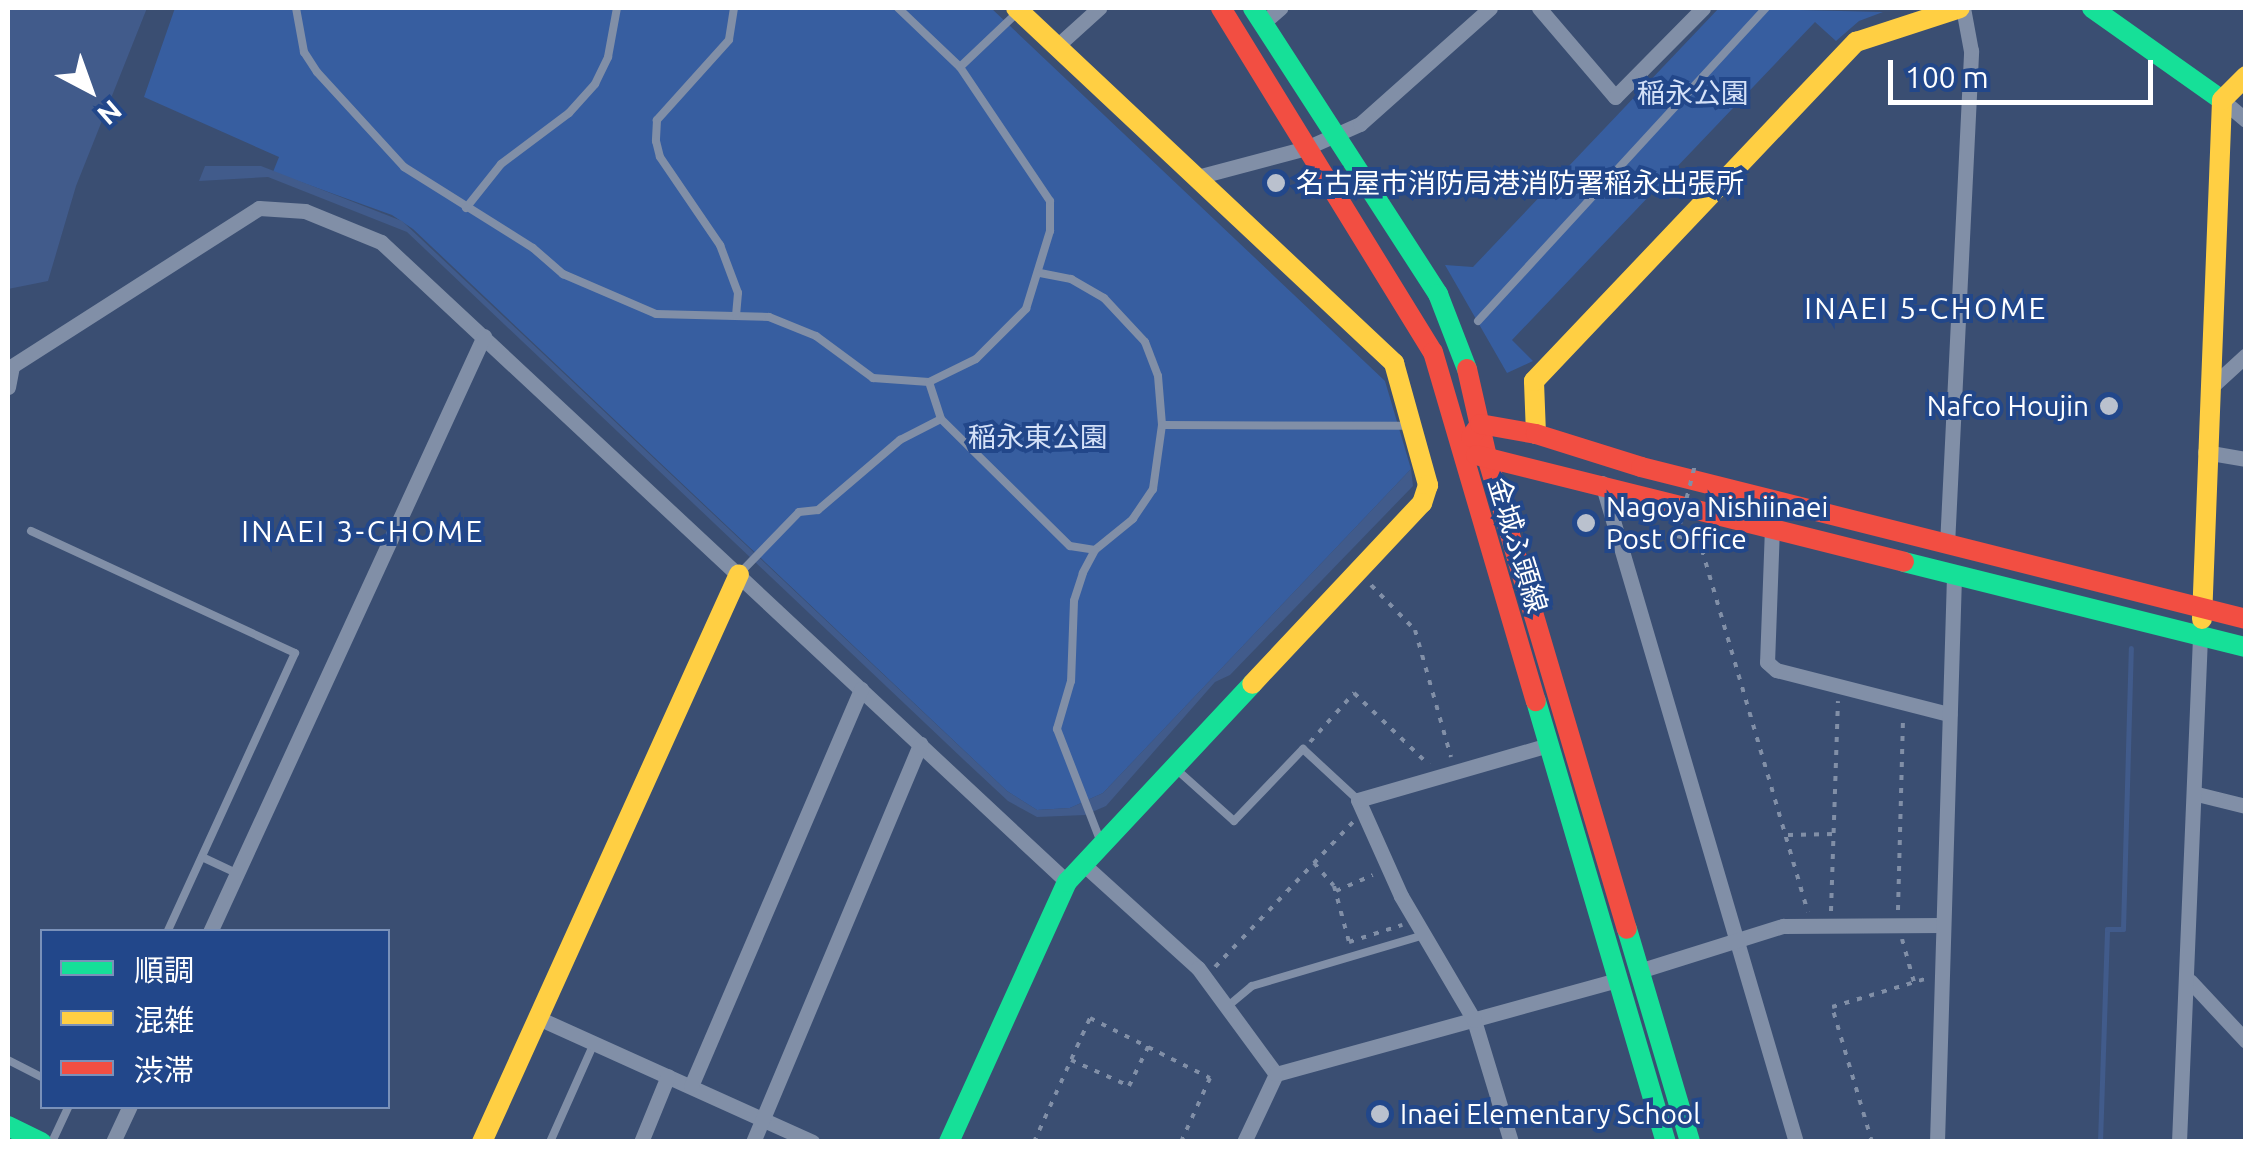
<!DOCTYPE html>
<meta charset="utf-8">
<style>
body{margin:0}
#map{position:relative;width:2253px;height:1149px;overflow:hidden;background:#3a4e72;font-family:Ubuntu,"Noto Sans JP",sans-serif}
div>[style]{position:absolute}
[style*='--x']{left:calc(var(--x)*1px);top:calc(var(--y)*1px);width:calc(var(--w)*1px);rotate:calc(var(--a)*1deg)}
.green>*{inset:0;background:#375ea0}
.water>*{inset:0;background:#415b8b}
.stream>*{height:5px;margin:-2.5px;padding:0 2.5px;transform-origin:2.5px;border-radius:2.5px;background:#415b8b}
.path>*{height:4px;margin-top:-2px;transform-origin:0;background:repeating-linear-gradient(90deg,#818fa7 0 5px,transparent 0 13px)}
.lane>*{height:8px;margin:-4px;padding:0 4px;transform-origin:4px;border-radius:4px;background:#818fa7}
.street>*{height:15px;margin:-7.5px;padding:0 7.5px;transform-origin:7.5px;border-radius:7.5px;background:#818fa7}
.fast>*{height:20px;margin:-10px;padding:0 10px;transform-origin:10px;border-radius:10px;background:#16e098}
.slow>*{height:20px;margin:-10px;padding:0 10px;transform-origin:10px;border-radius:10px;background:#ffcf43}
.jam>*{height:20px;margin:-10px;padding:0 10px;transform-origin:10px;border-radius:10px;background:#f24e42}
.path-bridge>*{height:4px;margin-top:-2px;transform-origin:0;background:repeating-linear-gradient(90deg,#818fa7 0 5px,transparent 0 13px)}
.dots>*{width:28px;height:28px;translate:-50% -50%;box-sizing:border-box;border:5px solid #22478a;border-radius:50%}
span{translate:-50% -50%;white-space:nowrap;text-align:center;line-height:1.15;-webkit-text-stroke:8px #22478a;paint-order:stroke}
.park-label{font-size:28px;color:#d4e1f8}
.poi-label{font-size:28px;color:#fff}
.left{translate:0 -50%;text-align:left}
.right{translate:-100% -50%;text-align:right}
.street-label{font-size:28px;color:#fff}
.neighbourhood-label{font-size:30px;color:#fff;letter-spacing:2.5px}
.frame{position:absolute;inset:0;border:10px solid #fff;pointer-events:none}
.legend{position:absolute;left:40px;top:929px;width:350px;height:180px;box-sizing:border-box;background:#22478a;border:2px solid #7a91b9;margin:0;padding:12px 18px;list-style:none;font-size:30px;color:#fff}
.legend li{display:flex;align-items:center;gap:20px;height:50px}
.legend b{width:50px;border:2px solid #7a91b9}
.north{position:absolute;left:40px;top:40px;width:100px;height:100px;-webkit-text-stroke:8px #22478a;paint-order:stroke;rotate:139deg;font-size:28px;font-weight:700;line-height:40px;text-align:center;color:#fff}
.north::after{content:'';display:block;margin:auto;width:35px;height:45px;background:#fff;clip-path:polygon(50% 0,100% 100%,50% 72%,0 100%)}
.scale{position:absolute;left:1888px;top:60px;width:265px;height:45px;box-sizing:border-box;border:5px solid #fff;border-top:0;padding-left:12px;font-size:30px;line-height:35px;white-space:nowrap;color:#fff;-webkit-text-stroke:8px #22478a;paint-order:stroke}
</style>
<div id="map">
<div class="green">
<i style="clip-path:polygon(175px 8px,991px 8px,1385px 381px,1411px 469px,1103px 793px,1070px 808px,1037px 810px,1007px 791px,413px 229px,392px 215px,273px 172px,279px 157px,144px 97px)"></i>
<i style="clip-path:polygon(1719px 8px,1883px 12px,1859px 21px,1836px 41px,1815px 22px,1512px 340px,1533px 361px,1507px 373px,1445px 265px,1473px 267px)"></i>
</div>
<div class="water">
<i style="clip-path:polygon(8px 8px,147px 8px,76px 186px,48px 281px,8px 289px)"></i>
<i style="clip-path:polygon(205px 166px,261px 166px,402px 221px,1007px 791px,1037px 810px,1070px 808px,1103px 793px,1411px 469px,1413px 486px,1230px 675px,1215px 682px,1106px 806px,1085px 815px,1037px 817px,1008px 801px,964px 760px,407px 232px,268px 177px,199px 181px)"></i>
</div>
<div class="stream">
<i style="--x:2100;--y:1142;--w:213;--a:-88.1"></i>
<i style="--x:2107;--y:929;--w:16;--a:0"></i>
<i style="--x:2123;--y:929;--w:281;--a:-88.4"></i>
</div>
<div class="path">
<i style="--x:1706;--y:532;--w:18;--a:103"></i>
<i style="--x:1702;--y:550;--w:377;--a:73.7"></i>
<i style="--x:1677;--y:536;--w:18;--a:13"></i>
<i style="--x:1695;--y:540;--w:10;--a:-151"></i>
<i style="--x:1686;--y:535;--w:10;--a:-79"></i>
<i style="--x:1371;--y:585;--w:63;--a:45.6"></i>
<i style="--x:1415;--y:630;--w:132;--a:74.2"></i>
<i style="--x:1310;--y:742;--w:66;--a:-48.1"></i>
<i style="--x:1354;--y:693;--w:104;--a:43.8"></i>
<i style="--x:1788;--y:835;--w:46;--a:-1.2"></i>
<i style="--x:1314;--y:863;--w:30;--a:49"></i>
<i style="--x:1334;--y:886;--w:58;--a:75"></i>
<i style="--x:1349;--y:942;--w:56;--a:-17.8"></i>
<i style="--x:1336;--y:891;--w:40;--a:-23.4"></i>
<i style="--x:1898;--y:910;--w:191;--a:-88.5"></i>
<i style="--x:1831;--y:911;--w:210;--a:-88.1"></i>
<i style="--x:1902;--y:939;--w:45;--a:74.4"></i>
<i style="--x:1215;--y:967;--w:200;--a:-46.4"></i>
<i style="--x:1071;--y:1060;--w:64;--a:24.1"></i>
<i style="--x:1129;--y:1086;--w:46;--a:-64"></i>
<i style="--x:1034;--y:1142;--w:136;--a:-65.7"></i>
<i style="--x:1090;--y:1018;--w:134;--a:26.6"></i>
<i style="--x:1210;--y:1078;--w:70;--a:114.4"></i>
<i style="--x:1872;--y:1142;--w:141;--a:-106.5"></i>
<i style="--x:1832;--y:1007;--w:100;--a:-16.8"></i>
</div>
<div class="lane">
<i style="--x:296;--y:8;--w:45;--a:79.7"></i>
<i style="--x:304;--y:52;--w:24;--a:57"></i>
<i style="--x:317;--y:72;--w:129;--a:47.5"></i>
<i style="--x:404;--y:167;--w:152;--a:32.1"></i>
<i style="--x:533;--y:248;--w:40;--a:41"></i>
<i style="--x:563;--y:274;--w:101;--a:23.3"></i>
<i style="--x:656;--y:314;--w:113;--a:1.5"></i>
<i style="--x:769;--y:317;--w:51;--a:22"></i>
<i style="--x:816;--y:336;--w:71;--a:36.4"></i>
<i style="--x:873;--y:378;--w:56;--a:4.1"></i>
<i style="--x:929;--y:382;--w:52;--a:-26.1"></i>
<i style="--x:976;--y:359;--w:71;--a:-45"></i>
<i style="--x:1026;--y:309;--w:82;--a:-72.9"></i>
<i style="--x:1050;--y:231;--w:30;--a:-90"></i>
<i style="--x:1050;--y:201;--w:161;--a:-123.9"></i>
<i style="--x:960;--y:67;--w:86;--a:-136.4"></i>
<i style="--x:734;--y:8;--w:32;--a:99"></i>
<i style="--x:729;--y:40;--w:108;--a:132"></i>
<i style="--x:657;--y:120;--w:21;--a:93"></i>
<i style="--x:656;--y:141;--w:16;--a:76"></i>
<i style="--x:660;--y:157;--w:107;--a:55.7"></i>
<i style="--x:720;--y:245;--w:51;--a:69.4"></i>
<i style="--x:738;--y:293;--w:22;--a:95"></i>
<i style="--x:960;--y:67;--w:81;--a:-43.5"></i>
<i style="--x:466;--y:208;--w:56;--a:-51.5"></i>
<i style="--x:501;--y:164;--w:85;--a:-36.9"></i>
<i style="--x:569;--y:113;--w:39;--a:-48"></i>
<i style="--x:595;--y:84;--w:30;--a:-64"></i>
<i style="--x:608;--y:57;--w:50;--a:-79.6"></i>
<i style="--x:1040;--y:273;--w:32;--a:11"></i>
<i style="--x:1071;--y:279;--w:38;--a:30"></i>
<i style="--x:1104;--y:298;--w:60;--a:47"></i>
<i style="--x:1145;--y:342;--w:36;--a:69"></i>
<i style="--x:1158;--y:376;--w:49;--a:85.3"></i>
<i style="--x:1162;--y:425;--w:65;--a:98"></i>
<i style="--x:1153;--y:489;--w:36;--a:124"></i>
<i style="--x:1133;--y:519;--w:49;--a:140.8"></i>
<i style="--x:1095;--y:550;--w:26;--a:118"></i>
<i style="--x:1083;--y:573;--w:29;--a:108"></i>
<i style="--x:1074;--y:601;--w:80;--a:92.1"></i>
<i style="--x:1071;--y:681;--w:50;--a:106.3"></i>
<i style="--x:1057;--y:729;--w:119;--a:68.8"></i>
<i style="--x:1478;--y:321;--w:425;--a:-47.4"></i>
<i style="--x:929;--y:382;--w:39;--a:72"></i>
<i style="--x:941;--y:419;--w:181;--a:44.6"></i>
<i style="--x:1070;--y:546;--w:25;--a:9"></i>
<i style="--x:1162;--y:425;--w:246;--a:0.2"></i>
<i style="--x:31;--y:531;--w:291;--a:24.8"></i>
<i style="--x:295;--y:653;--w:307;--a:114.6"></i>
<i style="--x:739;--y:574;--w:86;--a:-45.9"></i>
<i style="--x:799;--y:512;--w:19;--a:-6"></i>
<i style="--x:818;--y:510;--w:108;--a:-40.5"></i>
<i style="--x:900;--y:440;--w:46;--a:-27.1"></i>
<i style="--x:1176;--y:769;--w:78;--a:41.9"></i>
<i style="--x:1234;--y:821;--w:100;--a:-46.2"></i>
<i style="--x:1303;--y:749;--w:74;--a:42.8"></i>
<i style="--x:202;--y:857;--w:38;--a:25"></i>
<i style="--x:1228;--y:1006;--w:31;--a:-40"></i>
<i style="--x:1252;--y:986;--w:179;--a:-16.5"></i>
<i style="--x:8;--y:1060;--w:38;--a:27"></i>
<i style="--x:52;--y:1142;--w:40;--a:-65"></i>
<i style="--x:550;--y:1142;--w:108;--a:-66"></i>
</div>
<div class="street">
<i style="--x:1539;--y:8;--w:117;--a:49.5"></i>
<i style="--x:1615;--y:97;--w:125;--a:-45.3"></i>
<i style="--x:1263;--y:23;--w:23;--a:-41"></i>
<i style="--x:1057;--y:46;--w:57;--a:-42.1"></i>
<i style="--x:2222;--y:100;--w:31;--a:40"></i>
<i style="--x:1197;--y:177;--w:113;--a:-14.9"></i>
<i style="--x:1306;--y:148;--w:59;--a:-24"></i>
<i style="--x:1360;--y:124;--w:174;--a:-41.7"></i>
<i style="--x:8;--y:387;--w:21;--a:-79"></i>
<i style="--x:12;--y:366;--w:293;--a:-32.6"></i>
<i style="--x:259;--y:208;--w:46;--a:3.7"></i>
<i style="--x:305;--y:211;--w:82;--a:22.2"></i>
<i style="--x:381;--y:242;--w:938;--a:43.01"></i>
<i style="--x:2209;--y:389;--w:50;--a:-42.6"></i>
<i style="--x:2205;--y:452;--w:42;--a:9.7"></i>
<i style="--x:1602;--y:483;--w:687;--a:73.6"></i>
<i style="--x:1772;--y:527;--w:135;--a:92.1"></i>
<i style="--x:1767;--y:662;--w:12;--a:42"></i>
<i style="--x:1776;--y:670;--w:179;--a:14.3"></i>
<i style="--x:1947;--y:545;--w:495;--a:-87.2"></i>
<i style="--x:1971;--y:51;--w:44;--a:-100.5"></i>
<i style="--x:2197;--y:794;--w:50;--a:13.8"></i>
<i style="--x:1082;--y:863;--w:156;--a:42.2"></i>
<i style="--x:1198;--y:968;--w:132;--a:53.7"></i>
<i style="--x:210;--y:932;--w:656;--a:-65.31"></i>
<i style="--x:1639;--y:971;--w:151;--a:-17.4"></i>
<i style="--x:1783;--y:926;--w:159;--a:-0.4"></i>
<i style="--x:2190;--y:981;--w:82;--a:47"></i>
<i style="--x:538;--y:1018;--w:301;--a:24.3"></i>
<i style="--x:691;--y:1086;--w:432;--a:-66.8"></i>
<i style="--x:113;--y:1142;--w:40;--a:-65"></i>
<i style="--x:641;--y:1142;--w:71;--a:-67.8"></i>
<i style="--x:753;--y:1142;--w:432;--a:-67.2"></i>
<i style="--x:1244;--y:1142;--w:75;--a:-64.8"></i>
<i style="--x:1276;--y:1074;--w:354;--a:-15.4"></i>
<i style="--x:1511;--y:1142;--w:127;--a:-106.9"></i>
<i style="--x:1474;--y:1020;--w:144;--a:-120.5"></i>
<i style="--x:1401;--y:896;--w:105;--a:-114.1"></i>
<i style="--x:1358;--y:800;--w:199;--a:-16.1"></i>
<i style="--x:1937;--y:1142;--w:566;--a:-88.28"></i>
<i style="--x:2179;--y:1142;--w:506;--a:-87.62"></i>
</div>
<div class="fast">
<i style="--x:1253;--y:8;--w:341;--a:57.1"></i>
<i style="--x:1438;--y:294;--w:80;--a:68.9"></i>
<i style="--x:2092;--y:8;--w:159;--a:35.3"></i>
<i style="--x:1904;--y:562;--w:352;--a:14"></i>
<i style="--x:1536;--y:701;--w:460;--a:73.6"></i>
<i style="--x:1627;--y:929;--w:222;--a:73.5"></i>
<i style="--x:8;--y:1126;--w:37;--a:26"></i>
<i style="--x:949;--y:1142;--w:286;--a:-65.6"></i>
<i style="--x:1067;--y:882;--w:271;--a:-46.9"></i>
</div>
<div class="slow">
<i style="--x:1016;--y:8;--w:519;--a:43.2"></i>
<i style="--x:1394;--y:363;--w:127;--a:74.4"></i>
<i style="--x:1428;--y:485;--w:19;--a:108"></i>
<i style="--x:1422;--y:503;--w:248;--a:133.2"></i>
<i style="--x:1536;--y:434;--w:53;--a:-92.2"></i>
<i style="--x:1534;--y:381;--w:468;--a:-46.5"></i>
<i style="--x:1856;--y:42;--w:109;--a:-18.1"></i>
<i style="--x:2202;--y:619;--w:519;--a:-87.79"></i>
<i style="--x:2222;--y:100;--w:34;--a:-45"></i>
<i style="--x:482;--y:1142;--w:623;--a:-65.65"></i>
</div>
<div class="jam">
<i style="--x:1221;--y:8;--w:404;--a:58.4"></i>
<i style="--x:1433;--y:352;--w:364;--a:73.6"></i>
<i style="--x:1467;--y:369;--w:90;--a:77.2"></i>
<i style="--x:1487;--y:457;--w:492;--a:73.5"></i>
<i style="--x:1471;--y:437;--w:16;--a:-55"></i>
<i style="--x:1480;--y:424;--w:57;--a:10.1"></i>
<i style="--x:1536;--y:434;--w:110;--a:17.4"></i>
<i style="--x:1641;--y:467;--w:624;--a:14.1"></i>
<i style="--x:1476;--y:455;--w:441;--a:14"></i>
</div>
<div class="path-bridge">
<i style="--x:1677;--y:536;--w:73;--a:-75.8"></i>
</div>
<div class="dots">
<i style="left:1276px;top:183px;background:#bac1ce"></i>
<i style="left:2109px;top:406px;background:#bac1ce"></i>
<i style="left:1586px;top:523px;background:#bac1ce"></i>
<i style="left:1380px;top:1114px;background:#bac1ce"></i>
</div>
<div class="park-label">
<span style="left:1693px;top:93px">稲永公園</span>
<span style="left:1038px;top:437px">稲永東公園</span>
</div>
<div class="poi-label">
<span class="left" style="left:1296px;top:183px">名古屋市消防局港消防署稲永出張所</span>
<span class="right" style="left:2089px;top:406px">Nafco Houjin</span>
<span class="left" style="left:1606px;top:523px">Nagoya Nishiinaei<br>Post Office</span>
<span class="left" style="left:1400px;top:1114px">Inaei Elementary School</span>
</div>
<div class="street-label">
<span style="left:1518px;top:545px;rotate:73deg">金城ふ頭線</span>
</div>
<div class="neighbourhood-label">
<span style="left:1926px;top:308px">INAEI 5-CHOME</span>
<span style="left:363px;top:531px">INAEI 3-CHOME</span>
</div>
<div class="frame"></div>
<ul class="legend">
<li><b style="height:12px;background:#16e098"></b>順調</li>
<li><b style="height:12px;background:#ffcf43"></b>混雑</li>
<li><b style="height:12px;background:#f24e42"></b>渋滞</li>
</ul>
<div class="north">N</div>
<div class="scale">100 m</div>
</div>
